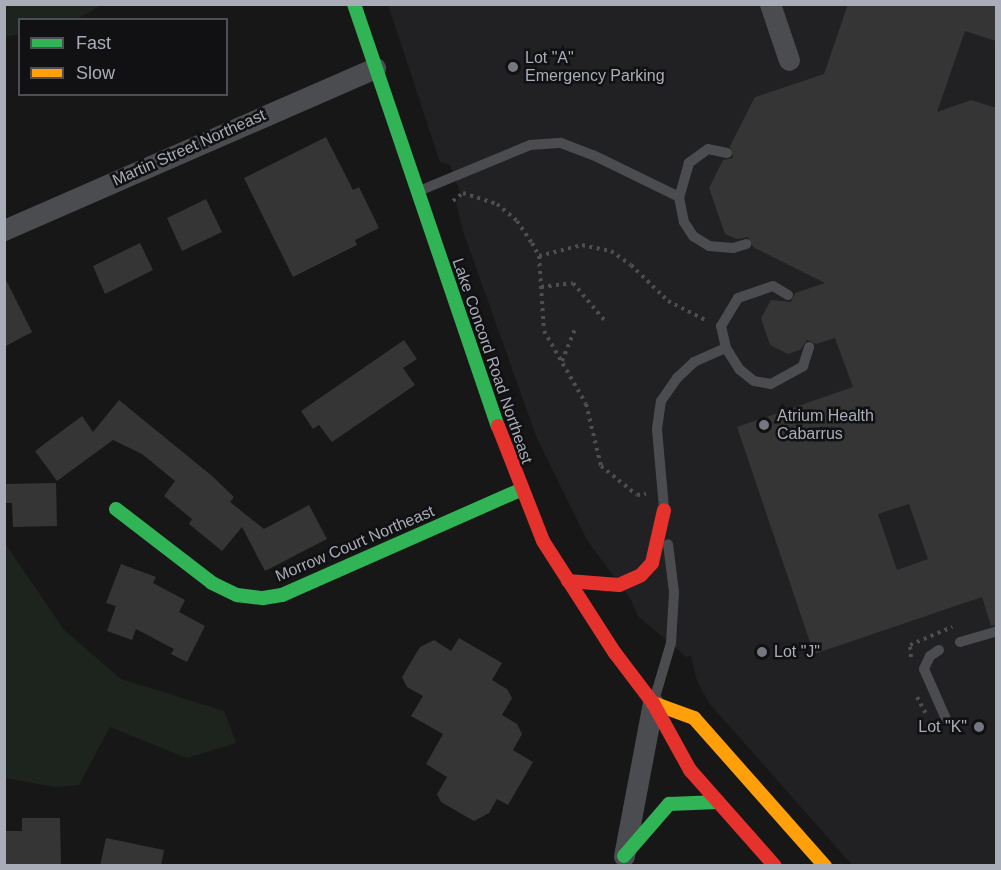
<!DOCTYPE html>
<style>
body{margin:0}
#map{position:relative;width:1001px;height:870px;overflow:hidden;background:#171717;font-family:Arial,sans-serif}
div>[style]{position:absolute}
[style*='--x']{left:calc(var(--x)*1px);top:calc(var(--y)*1px);width:calc(var(--w)*1px);rotate:calc(var(--a)*1deg)}
.built>*{inset:0;background:#212123}
.green>*{inset:0;background:#1d241e}
.building>*{inset:0;background:#353536}
.path>*{height:4px;margin-top:-2px;transform-origin:0;background:repeating-linear-gradient(90deg,#4d4e52 0 3px,transparent 0 7.5px)}
.lane>*{height:10px;margin:-5px;padding:0 5px;transform-origin:5px;border-radius:5px;background:#4b4c50}
.street>*{height:21px;margin:-10.5px;padding:0 10.5px;transform-origin:10.5px;border-radius:10.5px;background:#4b4c50}
.fast>*{height:14px;margin:-7px;padding:0 7px;transform-origin:7px;border-radius:7px;background:#30b455}
.slow>*{height:14px;margin:-7px;padding:0 7px;transform-origin:7px;border-radius:7px;background:#ff9f0a}
.jam>*{height:14px;margin:-7px;padding:0 7px;transform-origin:7px;border-radius:7px;background:#e5322d}
.dots>*{width:16px;height:16px;translate:-50% -50%;box-sizing:border-box;border:3px solid #111113;border-radius:50%}
span{translate:-50% -50%;white-space:nowrap;text-align:center;line-height:1.15;-webkit-text-stroke:5px #111113;paint-order:stroke}
.poi-label{font-size:16px;color:#a8adb8}
.left{translate:0 -50%;text-align:left}
.right{translate:-100% -50%;text-align:right}
.street-label{font-size:16px;color:#a8adb8}
.frame{position:absolute;inset:0;border:6px solid #a8adb8;pointer-events:none}
.legend{position:absolute;left:18px;top:18px;width:210px;height:78px;box-sizing:border-box;background:#111113;border:2px solid #4d4f55;margin:0;padding:8px 10px;list-style:none;font-size:18px;color:#a8adb8}
.legend li{display:flex;align-items:center;gap:12px;height:30px}
.legend b{width:30px;border:2px solid #4d4f55}
</style>
<div id="map">
<div class="built">
<i style="clip-path:polygon(388px 5px,996px 5px,996px 865px,852px 865px,709px 703px,697px 681px,691px 656px,686px 657px,638px 616px,630px 598px,587px 540px,536px 436px,463px 231px,456px 202px,461px 195px,450px 165px,440px 162px)"></i>
</div>
<div class="green">
<i style="clip-path:polygon(5px 4px,102px 4px,102px 5px,77px 19px,20px 20px,19px 34px,5px 37px)"></i>
<i style="clip-path:polygon(4px 542px,64px 630px,121px 679px,224px 711px,236px 743px,187px 758px,110px 727px,79px 785px,55px 787px,5px 778px)"></i>
</div>
<div class="building">
<i style="clip-path:polygon(evenodd,848px 4px,996px 4px,996px 41px,965px 31px,937px 112px,971px 100px,996px 108px,996px 625px,991px 626px,982px 597px,814px 654px,737px 427px,853px 387px,835px 338px,816px 344px,807px 340px,800px 350px,788px 354px,770px 345px,761px 318px,771px 300px,791px 302px,795px 293px,825px 283px,753px 247px,748px 237px,737px 239px,725px 234px,709px 188px,723px 160px,733px 158px,730px 146px,755px 97px,824px 74px,848px 4px,909px 504px,928px 559px,897px 570px,878px 514px,909px 504px)"></i>
<i style="clip-path:polygon(326px 137px,353px 190px,359px 187px,379px 228px,355px 240px,357px 245px,293px 277px,244px 178px)"></i>
<i style="clip-path:polygon(206px 199px,222px 232px,182px 251px,167px 218px)"></i>
<i style="clip-path:polygon(140px 243px,153px 270px,105px 294px,93px 266px)"></i>
<i style="clip-path:polygon(4px 276px,32px 332px,4px 347px)"></i>
<i style="clip-path:polygon(404px 340px,417px 359px,403px 368px,415px 385px,332px 442px,319px 425px,313px 429px,301px 411px)"></i>
<i style="clip-path:polygon(119px 400px,212px 476px,234px 497px,230px 502px,264px 529px,309px 505px,327px 539px,265px 571px,242px 527px,222px 551px,189px 524px,192px 519px,164px 496px,175px 481px,142px 454px,113px 440px,57px 481px,35px 451px,82px 416px,93px 432px)"></i>
<i style="clip-path:polygon(56px 483px,57px 526px,13px 527px,12px 503px,6px 503px,6px 484px)"></i>
<i style="clip-path:polygon(121px 564px,156px 577px,153px 583px,185px 600px,179px 612px,205px 626px,187px 662px,171px 654px,174px 649px,136px 629px,132px 640px,107px 631px,116px 606px,106px 603px)"></i>
<i style="clip-path:polygon(459px 638px,502px 663px,492px 680px,507px 689px,512px 698px,502px 715px,517px 724px,522px 734px,513px 750px,533px 762px,508px 805px,497px 799px,489px 813px,474px 821px,441px 802px,437px 794px,447px 777px,426px 764px,443px 734px,411px 716px,423px 696px,407px 687px,402px 677px,420px 647px,434px 640px,451px 651px)"></i>
<i style="clip-path:polygon(22px 818px,60px 818px,61px 866px,4px 866px,4px 831px,22px 831px)"></i>
<i style="clip-path:polygon(106px 838px,164px 850px,161px 866px,100px 866px)"></i>
</div>
<div class="path">
<i style="--x:453;--y:201;--w:13;--a:-39"></i>
<i style="--x:463;--y:193;--w:36;--a:18"></i>
<i style="--x:497;--y:204;--w:26;--a:40"></i>
<i style="--x:517;--y:221;--w:27;--a:56"></i>
<i style="--x:532;--y:243;--w:15;--a:62"></i>
<i style="--x:539;--y:256;--w:75;--a:86.2"></i>
<i style="--x:544;--y:331;--w:84;--a:60.1"></i>
<i style="--x:586;--y:404;--w:64;--a:76.4"></i>
<i style="--x:601;--y:466;--w:46;--a:38.9"></i>
<i style="--x:637;--y:495;--w:9;--a:-6"></i>
<i style="--x:539;--y:256;--w:44;--a:-14.3"></i>
<i style="--x:582;--y:245;--w:30;--a:12"></i>
<i style="--x:611;--y:251;--w:24;--a:35"></i>
<i style="--x:631;--y:265;--w:52;--a:44.2"></i>
<i style="--x:668;--y:301;--w:44;--a:27.1"></i>
<i style="--x:541;--y:287;--w:32;--a:-7"></i>
<i style="--x:573;--y:283;--w:51;--a:49.8"></i>
<i style="--x:562;--y:361;--w:35;--a:-68"></i>
<i style="--x:911;--y:657;--w:12;--a:-95"></i>
<i style="--x:910;--y:645;--w:46;--a:-23.2"></i>
<i style="--x:917;--y:697;--w:19;--a:62"></i>
</div>
<div class="lane">
<i style="--x:727;--y:153;--w:19;--a:-168"></i>
<i style="--x:708;--y:149;--w:24;--a:144"></i>
<i style="--x:689;--y:163;--w:35;--a:106"></i>
<i style="--x:679;--y:197;--w:25;--a:79"></i>
<i style="--x:684;--y:222;--w:17;--a:57"></i>
<i style="--x:693;--y:236;--w:19;--a:32"></i>
<i style="--x:709;--y:246;--w:24;--a:5"></i>
<i style="--x:733;--y:248;--w:14;--a:-17"></i>
<i style="--x:419;--y:191;--w:120;--a:-22.5"></i>
<i style="--x:530;--y:145;--w:31;--a:-4"></i>
<i style="--x:561;--y:143;--w:34;--a:21"></i>
<i style="--x:593;--y:155;--w:96;--a:26"></i>
<i style="--x:788;--y:295;--w:17;--a:-149"></i>
<i style="--x:773;--y:286;--w:37;--a:161"></i>
<i style="--x:738;--y:298;--w:33;--a:121"></i>
<i style="--x:721;--y:326;--w:23;--a:77"></i>
<i style="--x:726;--y:348;--w:25;--a:58"></i>
<i style="--x:739;--y:369;--w:19;--a:39"></i>
<i style="--x:754;--y:381;--w:17;--a:10"></i>
<i style="--x:771;--y:384;--w:37;--a:-29"></i>
<i style="--x:803;--y:366;--w:20;--a:-72"></i>
<i style="--x:664;--y:508;--w:79;--a:-95.1"></i>
<i style="--x:657;--y:429;--w:28;--a:-82"></i>
<i style="--x:661;--y:401;--w:28;--a:-55"></i>
<i style="--x:677;--y:378;--w:23;--a:-43"></i>
<i style="--x:694;--y:362;--w:35;--a:-24"></i>
<i style="--x:960;--y:642;--w:37;--a:-16"></i>
<i style="--x:939;--y:650;--w:11;--a:146"></i>
<i style="--x:930;--y:656;--w:14;--a:115"></i>
<i style="--x:924;--y:669;--w:55;--a:66.3"></i>
<i style="--x:655;--y:697;--w:56;--a:-73.5"></i>
<i style="--x:671;--y:643;--w:51;--a:-86.6"></i>
<i style="--x:674;--y:592;--w:48;--a:-97.1"></i>
</div>
<div class="street">
<i style="--x:770;--y:4;--w:59;--a:71.3"></i>
<i style="--x:4;--y:230;--w:405;--a:-23.6"></i>
<i style="--x:624;--y:856;--w:156;--a:-79.3"></i>
</div>
<div class="fast">
<i style="--x:354;--y:4;--w:446;--a:71.2"></i>
<i style="--x:116;--y:509;--w:121;--a:37.6"></i>
<i style="--x:212;--y:583;--w:28;--a:26"></i>
<i style="--x:237;--y:595;--w:26;--a:7"></i>
<i style="--x:263;--y:598;--w:19;--a:-9"></i>
<i style="--x:282;--y:595;--w:260;--a:-23.8"></i>
<i style="--x:624;--y:856;--w:69;--a:-49.1"></i>
<i style="--x:669;--y:804;--w:49;--a:-2.3"></i>
</div>
<div class="slow">
<i style="--x:653;--y:703;--w:44;--a:20.1"></i>
<i style="--x:694;--y:718;--w:198;--a:48.5"></i>
</div>
<div class="jam">
<i style="--x:498;--y:426;--w:123;--a:68.6"></i>
<i style="--x:543;--y:541;--w:133;--a:57.3"></i>
<i style="--x:615;--y:653;--w:63;--a:52.8"></i>
<i style="--x:653;--y:703;--w:77;--a:61.1"></i>
<i style="--x:690;--y:770;--w:128;--a:48.5"></i>
<i style="--x:568;--y:581;--w:51;--a:4.5"></i>
<i style="--x:619;--y:585;--w:24;--a:-24"></i>
<i style="--x:641;--y:575;--w:16;--a:-47"></i>
<i style="--x:652;--y:563;--w:54;--a:-77.2"></i>
</div>
<div class="dots">
<i style="left:513px;top:67px;background:#757880"></i>
<i style="left:764px;top:425px;background:#757880"></i>
<i style="left:762px;top:652px;background:#757880"></i>
<i style="left:979px;top:727px;background:#757880"></i>
</div>
<div class="poi-label">
<span class="left" style="left:525px;top:67px">Lot "A"<br>Emergency Parking</span>
<span class="left" style="left:777px;top:425px">Atrium Health<br>Cabarrus</span>
<span class="left" style="left:774px;top:652px">Lot "J"</span>
<span class="right" style="left:967px;top:727px">Lot "K"</span>
</div>
<div class="street-label">
<span style="left:189px;top:148px;rotate:-24deg">Martin Street Northeast</span>
<span style="left:492px;top:361px;rotate:71deg">Lake Concord Road Northeast</span>
<span style="left:355px;top:544px;rotate:-23deg">Morrow Court Northeast</span>
</div>
<div class="frame"></div>
<ul class="legend">
<li><b style="height:8px;background:#30b455"></b>Fast</li>
<li><b style="height:8px;background:#ff9f0a"></b>Slow</li>
</ul>
</div>
